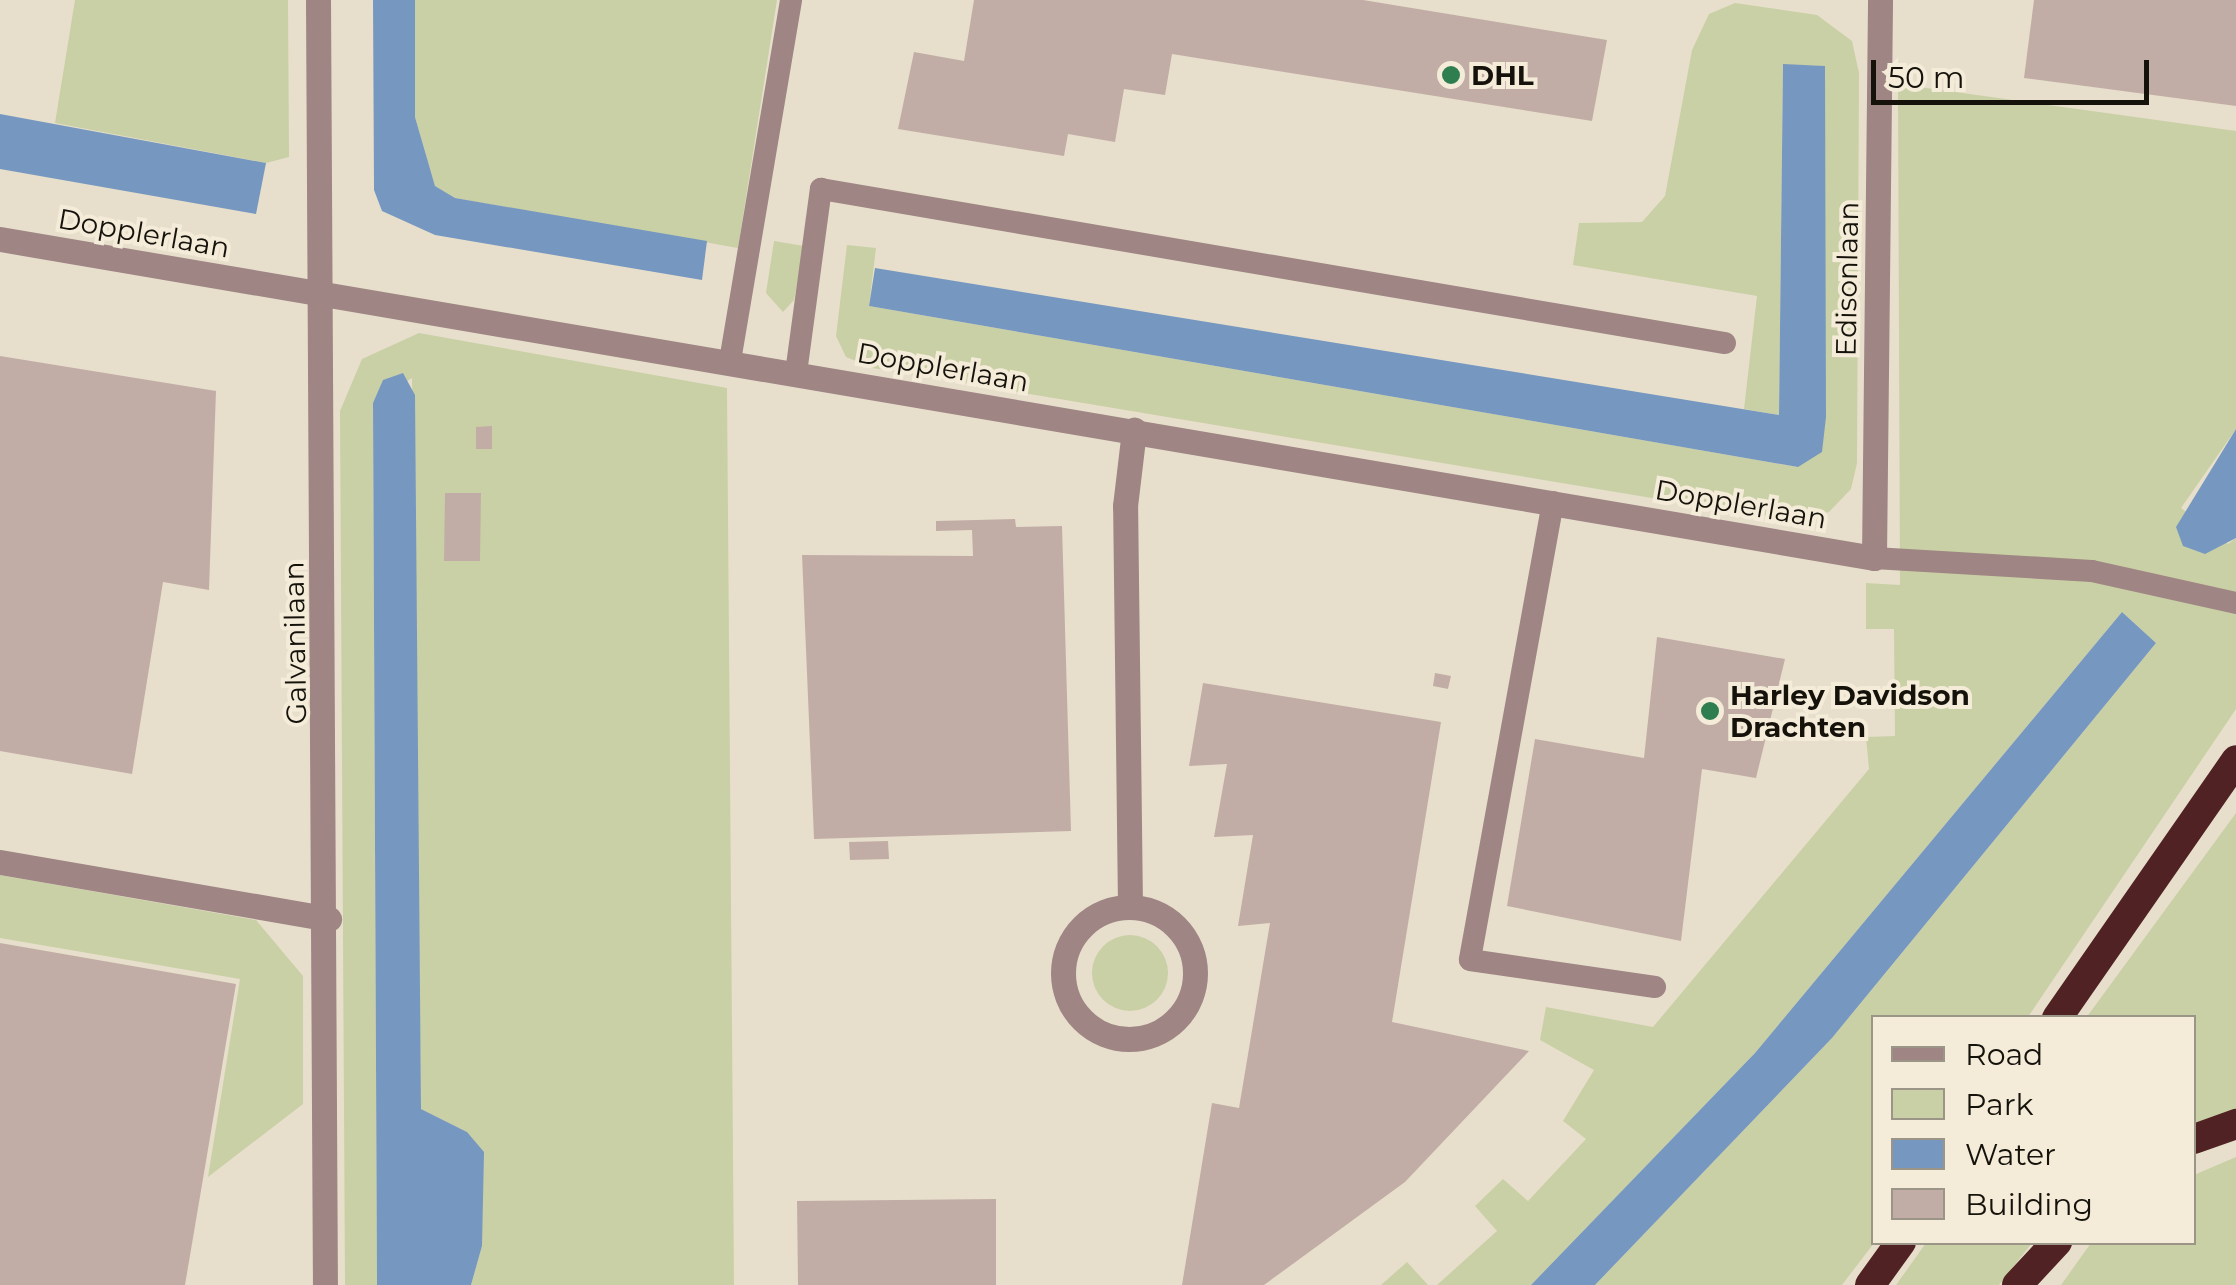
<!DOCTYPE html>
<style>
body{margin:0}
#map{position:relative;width:2236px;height:1285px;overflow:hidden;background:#e7dfcc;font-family:Montserrat,sans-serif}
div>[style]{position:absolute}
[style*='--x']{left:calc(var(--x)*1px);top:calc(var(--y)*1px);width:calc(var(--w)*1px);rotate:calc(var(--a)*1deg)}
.green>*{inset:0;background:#c9d0a5}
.round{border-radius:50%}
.water>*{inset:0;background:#7698c0}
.building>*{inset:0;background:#c2ada6}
.lane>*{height:22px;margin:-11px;padding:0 11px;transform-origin:11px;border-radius:11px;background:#9f8584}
.street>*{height:25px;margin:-12.5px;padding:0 12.5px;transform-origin:12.5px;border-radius:12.5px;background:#9f8584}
.street>.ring{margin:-12.5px;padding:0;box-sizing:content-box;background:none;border:25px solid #9f8584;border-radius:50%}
.highway>*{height:30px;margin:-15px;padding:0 15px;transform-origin:15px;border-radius:15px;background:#512223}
.dots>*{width:28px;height:28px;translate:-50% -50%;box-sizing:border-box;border:5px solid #f4ecd9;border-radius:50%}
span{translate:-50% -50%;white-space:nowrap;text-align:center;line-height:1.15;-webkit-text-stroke:8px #f4ecd9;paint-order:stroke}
.poi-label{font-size:28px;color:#15120b;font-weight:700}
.left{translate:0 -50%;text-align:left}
.street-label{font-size:28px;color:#15120b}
.legend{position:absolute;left:1871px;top:1015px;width:325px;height:230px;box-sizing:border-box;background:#f4ecd9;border:2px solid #9b9587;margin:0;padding:12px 18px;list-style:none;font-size:30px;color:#15120b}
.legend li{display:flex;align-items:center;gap:20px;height:50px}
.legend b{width:50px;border:2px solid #9b9587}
.scale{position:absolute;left:1871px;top:60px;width:278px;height:45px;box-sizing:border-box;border:5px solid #15120b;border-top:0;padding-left:12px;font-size:30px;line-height:35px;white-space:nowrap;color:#15120b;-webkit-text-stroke:8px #f4ecd9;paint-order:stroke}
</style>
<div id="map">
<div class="green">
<i style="clip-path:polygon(75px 0,288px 0,289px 157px,266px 163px,55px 123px)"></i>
<i style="clip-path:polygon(415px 0,777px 0,738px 248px,454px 198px,435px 186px,415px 117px)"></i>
<i style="clip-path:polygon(1735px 3px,1817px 15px,1852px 41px,1859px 73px,1857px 463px,1851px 489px,1829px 512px,1799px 520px,1712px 508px,873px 368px,846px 357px,836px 336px,847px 245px,876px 248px,869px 306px,1798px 467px,1825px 66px,1783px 65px,1779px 415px,1744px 409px,1757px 296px,1573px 265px,1579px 223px,1642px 222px,1665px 196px,1692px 50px,1709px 14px)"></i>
<i style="clip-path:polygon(1898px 84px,2236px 131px,2236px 429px,2181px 508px,2228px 544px,2236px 538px,2236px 709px,2028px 1017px,1874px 1018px,1874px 1243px,1842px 1285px,1595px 1285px,1832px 1038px,2156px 643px,2122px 612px,1755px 1053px,1531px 1285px,1437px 1285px,1497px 1231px,1475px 1206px,1503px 1179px,1528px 1201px,1586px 1139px,1563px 1121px,1594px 1070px,1540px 1040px,1546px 1007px,1653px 1027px,1869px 769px,1866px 737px,1895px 736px,1894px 629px,1866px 629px,1866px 583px,1900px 585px)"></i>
<i style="clip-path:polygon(774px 241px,804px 246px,794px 300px,783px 312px,766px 293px)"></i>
<i style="clip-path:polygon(419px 333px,727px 388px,734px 1285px,471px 1285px,482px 1246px,467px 1132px,421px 1109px,412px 378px,373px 403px,377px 1285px,345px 1285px,340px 411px,362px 359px)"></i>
<i style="clip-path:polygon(2236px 813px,2236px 1109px,2194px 1127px,2194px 1018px,2086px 1018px)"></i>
<i style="clip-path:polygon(0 875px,256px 920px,303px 976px,303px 1104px,208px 1177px,240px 979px,0 938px)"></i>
<i class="round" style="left:1092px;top:935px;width:76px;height:76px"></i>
<i style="clip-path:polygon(2236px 1157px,2236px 1285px,2061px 1285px,2091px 1243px,2194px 1242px,2194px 1175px)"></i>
<i style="clip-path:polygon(1926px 1243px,1926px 1242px,2032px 1243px,1999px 1285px,1896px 1285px)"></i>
<i style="clip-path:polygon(1407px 1262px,1428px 1285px,1381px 1285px)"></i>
</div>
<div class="water">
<i style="clip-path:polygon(373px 0,415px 0,415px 117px,435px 186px,455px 198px,707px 241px,702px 280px,435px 235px,382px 211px,374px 190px)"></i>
<i style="clip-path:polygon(1783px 64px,1825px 66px,1826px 417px,1822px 452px,1798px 467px,869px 306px,875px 268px,1779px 415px)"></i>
<i style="clip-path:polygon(0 114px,266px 163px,256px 214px,0 169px)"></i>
<i style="clip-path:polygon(403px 373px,415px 395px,421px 1109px,467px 1132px,484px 1152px,482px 1246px,471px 1285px,377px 1285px,373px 403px,383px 380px)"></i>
<i style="clip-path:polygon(2236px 429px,2236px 538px,2205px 554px,2183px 546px,2176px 527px)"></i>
<i style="clip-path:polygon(2122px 612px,2156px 643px,1832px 1038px,1595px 1285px,1531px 1285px,1755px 1053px)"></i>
</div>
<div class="building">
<i style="clip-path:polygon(974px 0,1363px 0,1607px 40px,1592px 121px,1172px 54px,1165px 95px,1124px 89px,1115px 142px,1068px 134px,1064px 156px,898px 129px,914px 52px,964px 61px)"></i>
<i style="clip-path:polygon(2034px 0,2236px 0,2236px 106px,2024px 78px)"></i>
<i style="clip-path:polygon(0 356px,216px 391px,209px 590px,163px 582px,132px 774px,0 751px)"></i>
<i style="clip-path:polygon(492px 426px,492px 449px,476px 449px,476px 427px)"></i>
<i style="clip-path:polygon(445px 493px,481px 493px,480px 561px,444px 561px)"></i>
<i style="clip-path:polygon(1015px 519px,1016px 527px,1062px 526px,1071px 831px,814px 839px,802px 555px,973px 556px,972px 530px,936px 531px,936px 521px)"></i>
<i style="clip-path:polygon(1657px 637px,1785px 659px,1756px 778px,1702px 769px,1681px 941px,1507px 906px,1535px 739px,1644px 758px)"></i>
<i style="clip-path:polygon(1435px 673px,1451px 676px,1448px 689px,1433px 686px)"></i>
<i style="clip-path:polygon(1203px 683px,1441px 722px,1392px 1022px,1529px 1051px,1405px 1182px,1264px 1285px,1182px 1285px,1212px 1103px,1239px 1108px,1270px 923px,1238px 926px,1253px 835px,1214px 837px,1227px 764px,1189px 766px)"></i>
<i style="clip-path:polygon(888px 841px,889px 859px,850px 860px,849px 842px)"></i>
<i style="clip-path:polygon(0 943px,236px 984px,185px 1285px,0 1285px)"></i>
<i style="clip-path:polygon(996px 1199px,996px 1285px,798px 1285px,797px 1201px)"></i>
</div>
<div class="lane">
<i style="--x:730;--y:361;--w:366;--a:-80.4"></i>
<i style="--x:796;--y:373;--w:186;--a:-82.3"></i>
<i style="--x:821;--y:189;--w:917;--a:9.67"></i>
<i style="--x:1553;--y:502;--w:465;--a:100.3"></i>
<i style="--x:1470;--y:960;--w:187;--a:8.3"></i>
<i style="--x:1874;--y:558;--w:218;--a:3.4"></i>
<i style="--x:2092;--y:571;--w:148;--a:12.5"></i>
</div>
<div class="street">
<i style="--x:318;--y:0;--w:1285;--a:89.69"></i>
<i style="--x:0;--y:239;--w:1901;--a:9.66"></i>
<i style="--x:1874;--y:558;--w:558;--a:-89.38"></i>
<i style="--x:0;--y:862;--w:334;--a:9.8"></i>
<i style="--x:1130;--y:906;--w:400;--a:-90.7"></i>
<i style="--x:1125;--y:506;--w:77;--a:-83.2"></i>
<i class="ring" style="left:1063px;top:907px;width:107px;height:107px"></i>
</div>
<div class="highway">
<i style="--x:2057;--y:1018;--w:314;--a:-55.2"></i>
<i style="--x:2194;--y:1139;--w:45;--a:-19.7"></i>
<i style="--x:1870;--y:1285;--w:53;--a:-54.2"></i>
<i style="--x:2017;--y:1285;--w:59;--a:-47.1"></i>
</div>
<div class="dots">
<i style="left:1451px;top:75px;background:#2e7e4f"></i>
<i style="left:1710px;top:711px;background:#2e7e4f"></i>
</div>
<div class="poi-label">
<span class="left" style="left:1471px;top:75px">DHL</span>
<span class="left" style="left:1730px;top:711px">Harley Davidson<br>Drachten</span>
</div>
<div class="street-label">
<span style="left:144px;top:233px;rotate:10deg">Dopplerlaan</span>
<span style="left:1847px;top:279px;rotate:-89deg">Edisonlaan</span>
<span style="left:943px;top:367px;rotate:10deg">Dopplerlaan</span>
<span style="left:1741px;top:504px;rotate:10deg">Dopplerlaan</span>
<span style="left:295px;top:643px;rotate:-91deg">Galvanilaan</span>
</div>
<ul class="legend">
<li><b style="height:12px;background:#9f8584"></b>Road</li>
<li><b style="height:28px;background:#c9d0a5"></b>Park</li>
<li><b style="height:28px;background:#7698c0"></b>Water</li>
<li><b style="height:28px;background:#c2ada6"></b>Building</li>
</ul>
<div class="scale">50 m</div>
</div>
